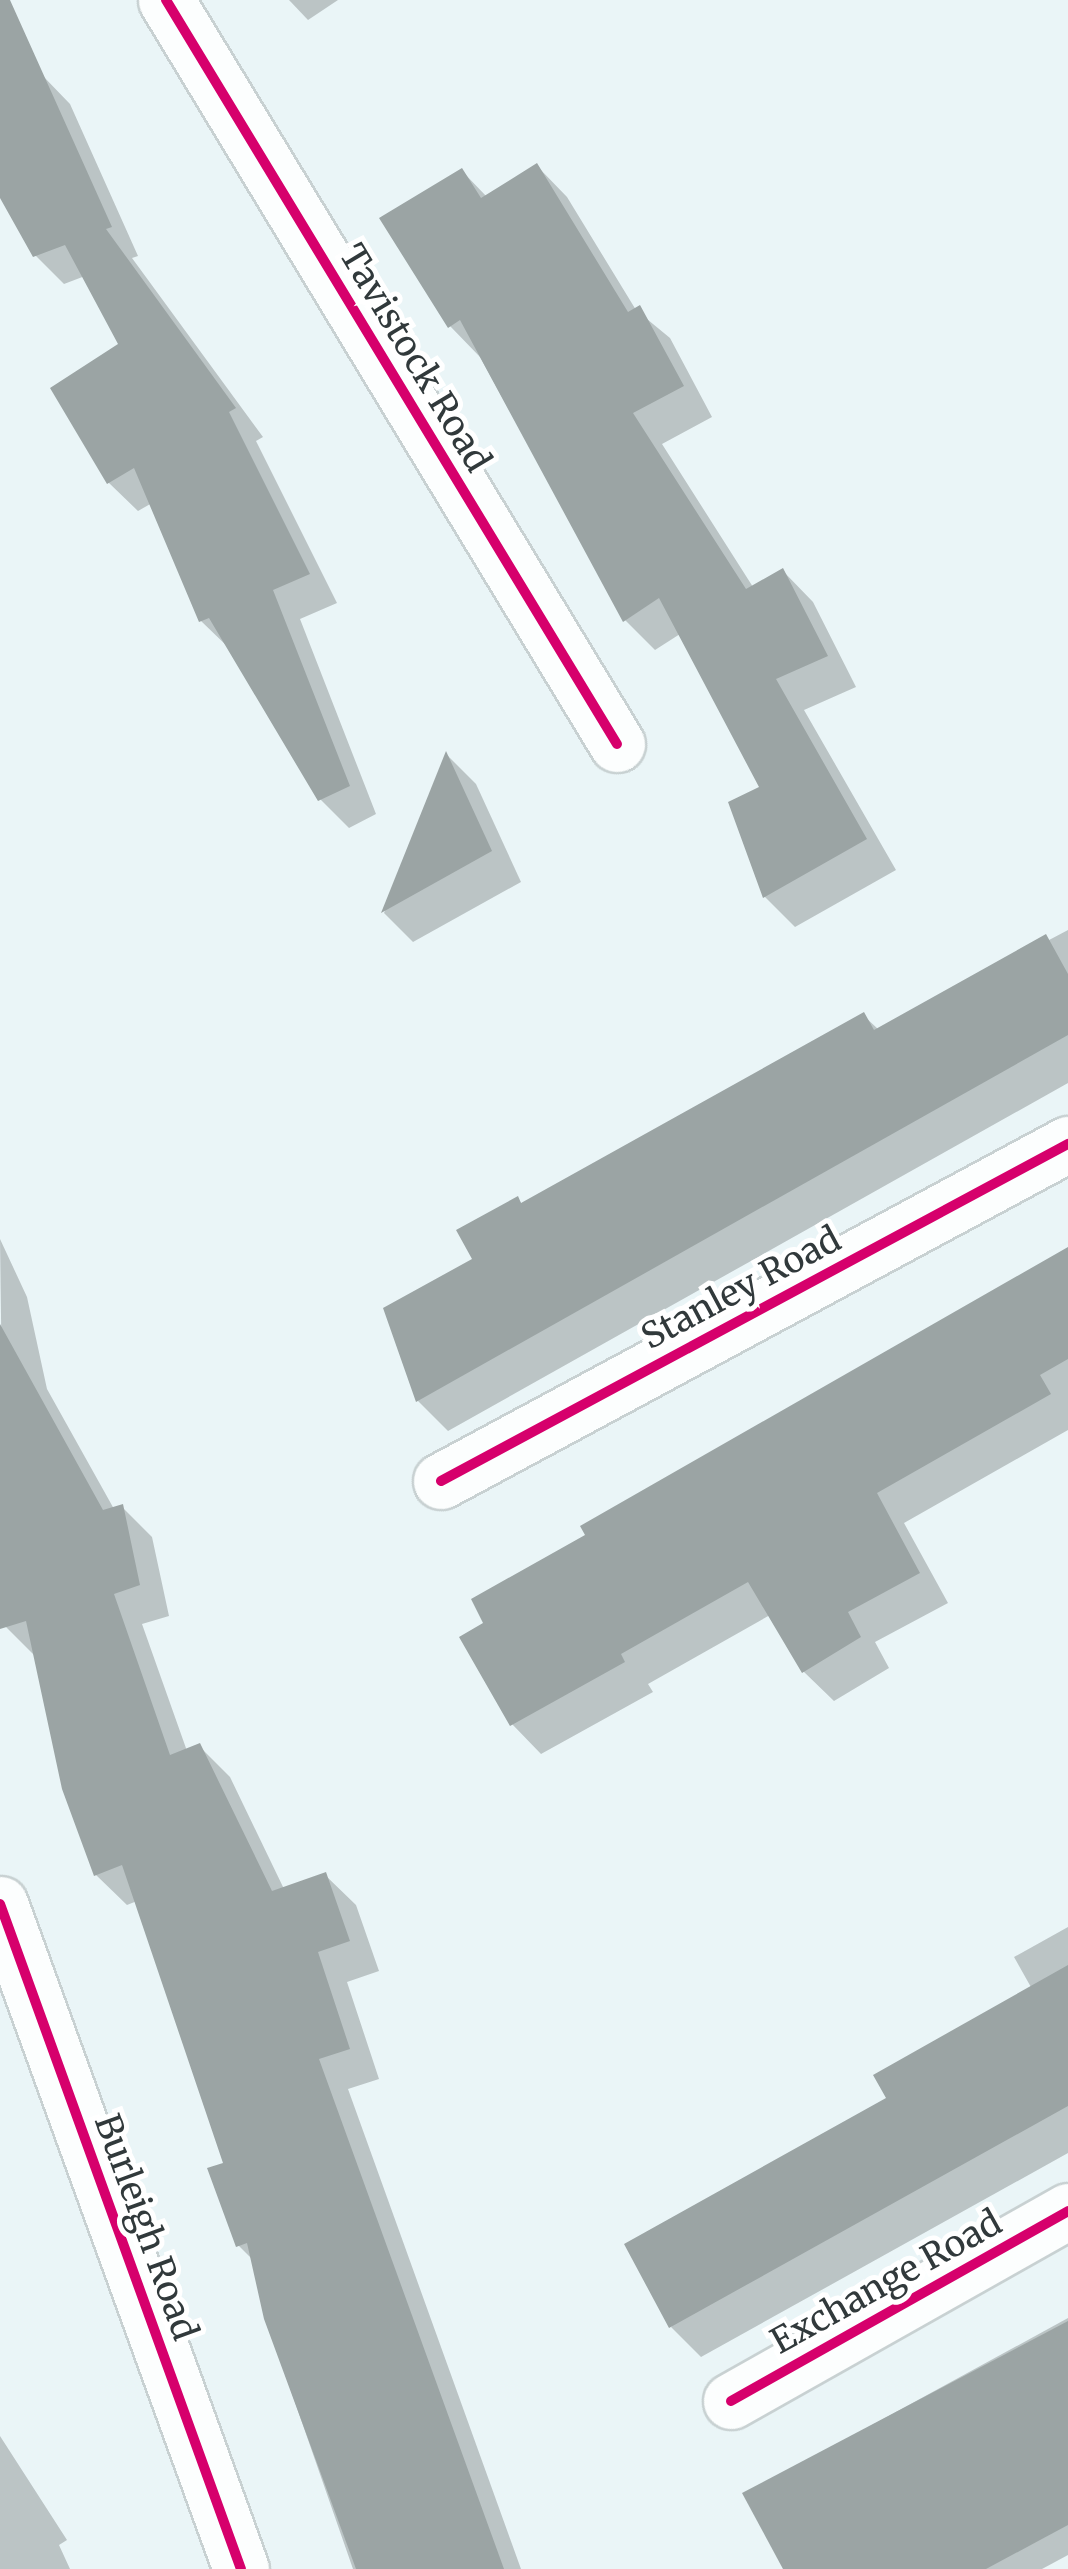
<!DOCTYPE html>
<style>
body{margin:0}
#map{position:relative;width:1068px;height:2569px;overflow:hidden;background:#eaf5f7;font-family:Merriweather,serif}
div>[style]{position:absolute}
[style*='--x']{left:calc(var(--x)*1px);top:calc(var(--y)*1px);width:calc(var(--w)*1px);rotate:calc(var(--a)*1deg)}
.shadow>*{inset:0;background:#0003}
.building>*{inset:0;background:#9ba4a4}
.roads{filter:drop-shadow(2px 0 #c8d1d2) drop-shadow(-2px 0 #c8d1d2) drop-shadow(0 2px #c8d1d2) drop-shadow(0 -2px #c8d1d2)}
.minor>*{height:55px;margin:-27.5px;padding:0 27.5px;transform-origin:27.5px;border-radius:27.5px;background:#fcfefe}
.cycleway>*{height:10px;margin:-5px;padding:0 5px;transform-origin:5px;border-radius:5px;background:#d6006c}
span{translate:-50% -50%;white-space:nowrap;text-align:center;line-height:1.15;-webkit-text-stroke:10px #fff;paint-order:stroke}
.street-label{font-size:35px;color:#31393b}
</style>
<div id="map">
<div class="shadow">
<i style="clip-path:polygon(289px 0,338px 0,308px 20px)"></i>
<i style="clip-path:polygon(42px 75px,70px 104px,138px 256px,132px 258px,263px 437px,256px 441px,337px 603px,300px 619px,376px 814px,349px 828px,320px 799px,230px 649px,201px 621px,152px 503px,138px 511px,109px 483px,53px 388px,122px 345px,85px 276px,64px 284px,35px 255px,0 192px,0 96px)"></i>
<i style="clip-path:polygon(537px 166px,567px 197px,636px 310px,670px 338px,712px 417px,662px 444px,753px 587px,783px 571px,813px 602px,856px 687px,804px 710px,896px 870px,795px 927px,765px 897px,762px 788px,680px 634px,655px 650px,625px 620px,480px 357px,450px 326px,462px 171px,487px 197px)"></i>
<i style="clip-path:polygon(447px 755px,476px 784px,521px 882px,413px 942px,384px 913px)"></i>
<i style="clip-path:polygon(1068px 930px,1068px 1083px,448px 1431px,418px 1401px,476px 1260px,517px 1199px,523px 1205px,863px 1015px,879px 1030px)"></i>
<i style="clip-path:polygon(0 1239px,27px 1297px,47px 1389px,114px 1509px,122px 1507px,152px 1537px,169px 1616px,142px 1624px,187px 1751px,199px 1746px,230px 1777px,284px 1889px,325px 1875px,356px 1905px,379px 1971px,347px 1982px,379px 2079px,348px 2089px,521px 2569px,353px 2569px,266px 2319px,254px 2261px,238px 2245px,226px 2165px,137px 1901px,127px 1905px,96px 1875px,37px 1658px,5px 1626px)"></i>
<i style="clip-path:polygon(1068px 1250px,1068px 1430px,904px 1523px,948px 1603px,875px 1642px,889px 1668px,834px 1701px,804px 1672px,770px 1615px,648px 1684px,653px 1692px,541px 1754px,512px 1724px)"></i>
<i style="clip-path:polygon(1068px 1927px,1068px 2153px,701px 2357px,671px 2327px,889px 2099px,1032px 1989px,1014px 1957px)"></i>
<i style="clip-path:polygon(1068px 2318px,1068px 2555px,1042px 2569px,786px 2569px,746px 2494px)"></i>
<i style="clip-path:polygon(0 2436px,67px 2540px,59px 2545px,70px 2569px,0 2569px)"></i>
</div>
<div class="building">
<i style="clip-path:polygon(0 0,10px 0,112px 227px,106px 229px,236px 408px,229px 412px,310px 574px,273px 590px,350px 786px,318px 801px,209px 618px,199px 622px,134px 468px,107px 484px,50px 388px,118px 344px,65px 245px,33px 257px,0 198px)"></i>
<i style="clip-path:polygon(537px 163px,628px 312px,640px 305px,684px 386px,633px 413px,746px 589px,783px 568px,828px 656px,776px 679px,867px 839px,763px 898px,728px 802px,759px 787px,659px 598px,623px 622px,460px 320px,448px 328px,379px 218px,462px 168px,481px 198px)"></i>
<i style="clip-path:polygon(446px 751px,492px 851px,381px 913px)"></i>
<i style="clip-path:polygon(1046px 934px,1068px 974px,1068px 1035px,416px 1402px,383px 1308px,472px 1259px,456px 1230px,518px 1196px,521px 1203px,864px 1012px,874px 1030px)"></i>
<i style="clip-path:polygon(1068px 1247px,1068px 1359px,1040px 1375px,1051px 1394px,877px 1493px,920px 1573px,848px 1612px,861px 1637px,802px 1673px,748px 1582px,621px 1654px,625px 1662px,510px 1726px,459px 1637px,483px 1623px,471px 1599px,585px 1535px,580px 1526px)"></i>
<i style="clip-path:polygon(0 1324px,103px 1510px,123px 1504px,140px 1585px,114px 1594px,170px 1755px,200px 1743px,272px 1891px,326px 1872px,350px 1941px,318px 1952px,350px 2049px,319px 2059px,504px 2569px,356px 2569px,264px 2319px,247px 2243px,236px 2247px,207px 2168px,223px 2163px,122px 1865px,94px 1876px,62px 1789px,26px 1621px,0 1629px)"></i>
<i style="clip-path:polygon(1068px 1965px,1068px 2106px,669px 2328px,624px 2244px,886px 2098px,873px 2075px)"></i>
<i style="clip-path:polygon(1068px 2321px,1068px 2525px,986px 2569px,783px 2569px,742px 2493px)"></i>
</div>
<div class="roads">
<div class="minor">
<i style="--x:166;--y:0;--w:870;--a:58.78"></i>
<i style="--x:441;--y:1481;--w:712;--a:-28.26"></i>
<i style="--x:0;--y:1904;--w:707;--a:70.08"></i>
<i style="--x:731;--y:2401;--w:387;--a:-29.4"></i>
</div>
</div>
<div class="cycleway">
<i style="--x:166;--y:0;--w:870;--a:58.78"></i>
<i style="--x:441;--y:1481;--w:712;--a:-28.26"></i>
<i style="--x:0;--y:1904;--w:707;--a:70.08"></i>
<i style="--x:731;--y:2401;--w:387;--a:-29.4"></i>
</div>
<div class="street-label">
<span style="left:415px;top:358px;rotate:59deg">Tavistock Road</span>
<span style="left:741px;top:1288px;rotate:-28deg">Stanley Road</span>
<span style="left:146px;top:2227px;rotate:70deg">Burleigh Road</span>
<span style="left:886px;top:2282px;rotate:-29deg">Exchange Road</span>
</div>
</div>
